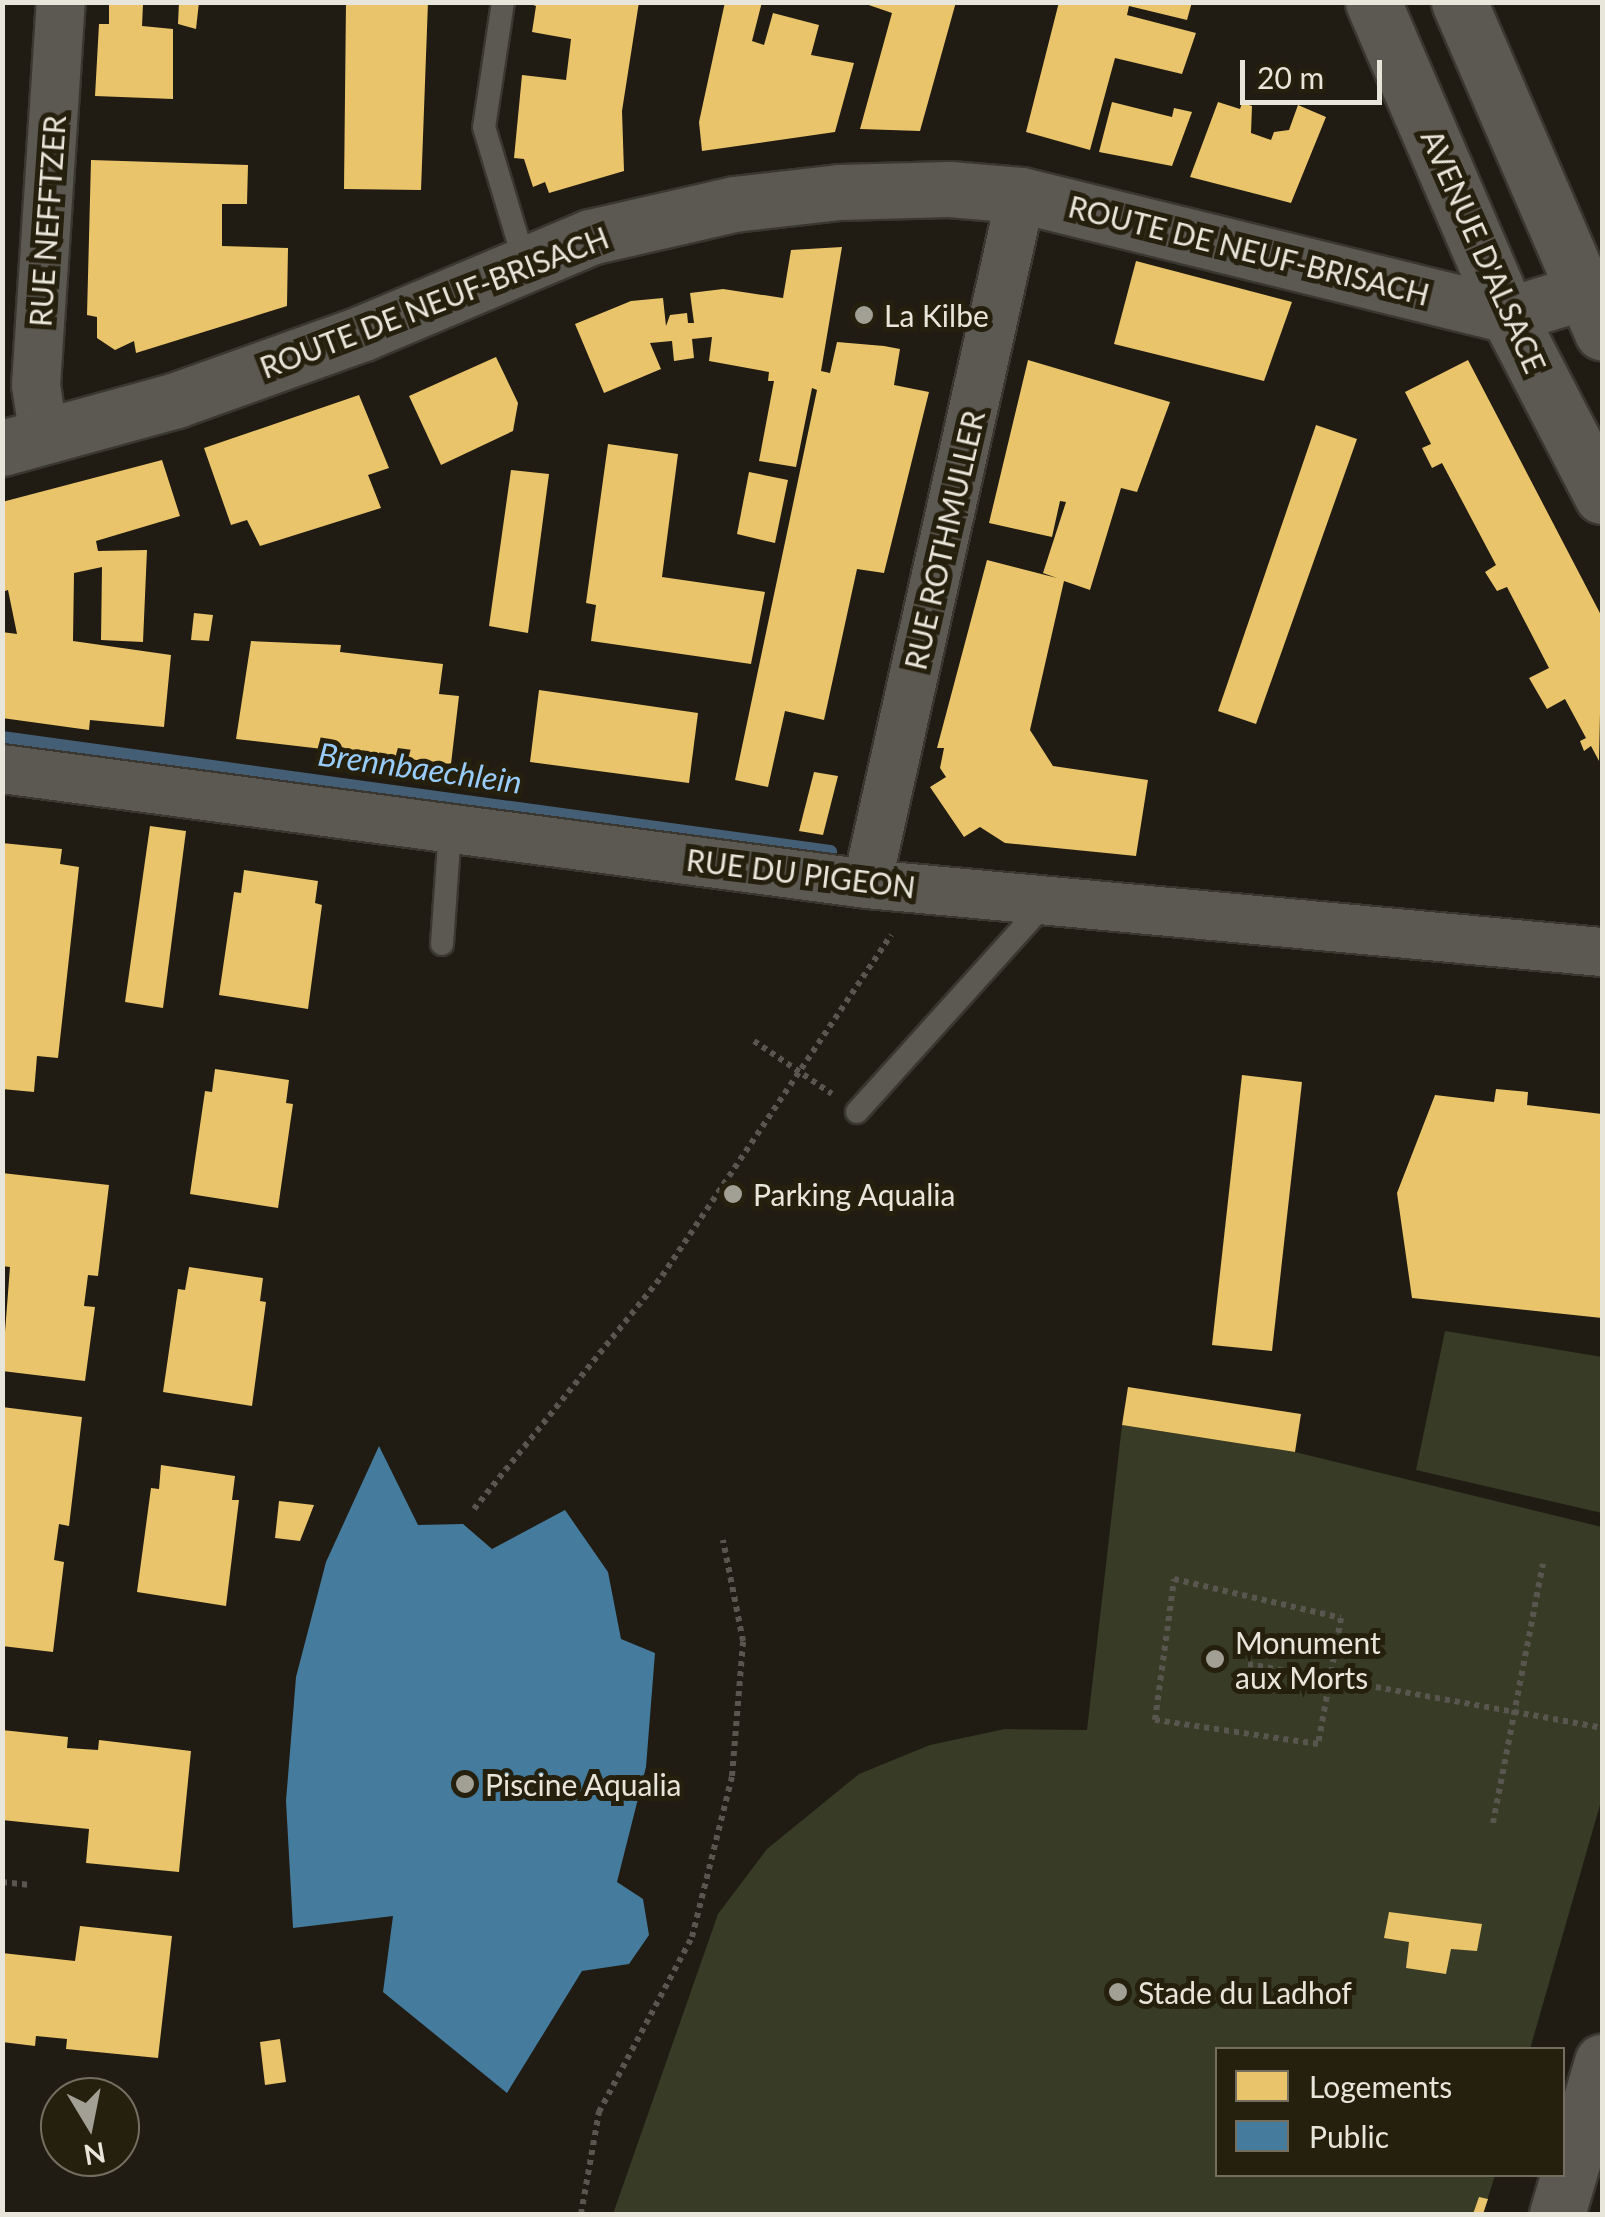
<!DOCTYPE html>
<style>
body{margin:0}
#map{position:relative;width:1605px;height:2217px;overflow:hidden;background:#201c13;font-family:Lato,sans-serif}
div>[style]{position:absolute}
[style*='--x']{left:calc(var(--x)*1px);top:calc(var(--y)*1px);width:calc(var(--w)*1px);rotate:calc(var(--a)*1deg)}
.green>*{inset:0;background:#383b25}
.homes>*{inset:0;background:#e9c46a}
.public>*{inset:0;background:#457b9d}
.stream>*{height:14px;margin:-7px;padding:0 7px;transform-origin:7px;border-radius:7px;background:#435e75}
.path>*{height:6px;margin-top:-3px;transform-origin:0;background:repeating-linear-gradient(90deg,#58564f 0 5px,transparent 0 10px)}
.roads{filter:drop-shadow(2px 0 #393730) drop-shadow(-2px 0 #393730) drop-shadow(0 2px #393730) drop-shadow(0 -2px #393730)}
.lane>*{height:22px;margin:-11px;padding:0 11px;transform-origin:11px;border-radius:11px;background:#5c5952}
.street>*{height:48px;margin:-24px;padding:0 24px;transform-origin:24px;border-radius:24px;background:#5c5952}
.secondary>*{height:55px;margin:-27.5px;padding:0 27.5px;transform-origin:27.5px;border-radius:27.5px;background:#5c5952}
.dots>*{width:28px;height:28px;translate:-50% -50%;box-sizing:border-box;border:5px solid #251f0e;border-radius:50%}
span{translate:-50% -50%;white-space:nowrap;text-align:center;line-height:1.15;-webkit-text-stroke:10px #251f0e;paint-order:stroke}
.street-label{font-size:30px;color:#e8e5da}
.poi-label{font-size:30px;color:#e8e5da}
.left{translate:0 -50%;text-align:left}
.water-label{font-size:32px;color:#98ccfa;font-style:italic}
.frame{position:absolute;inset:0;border:5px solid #e8e5da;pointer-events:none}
.legend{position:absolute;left:1215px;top:2047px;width:350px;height:130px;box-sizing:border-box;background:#251f0e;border:2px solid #736e60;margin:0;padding:12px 18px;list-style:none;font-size:30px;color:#e8e5da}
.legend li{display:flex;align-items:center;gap:20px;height:50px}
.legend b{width:50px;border:2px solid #736e60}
.north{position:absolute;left:40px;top:2077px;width:100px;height:100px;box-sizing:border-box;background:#251f0e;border:2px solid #736e60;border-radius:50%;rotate:170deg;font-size:28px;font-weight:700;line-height:40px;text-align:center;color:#e8e5da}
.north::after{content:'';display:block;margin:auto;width:35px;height:45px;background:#a29f94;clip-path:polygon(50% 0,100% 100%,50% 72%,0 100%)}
.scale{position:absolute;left:1240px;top:60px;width:142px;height:45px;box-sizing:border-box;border:5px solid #e8e5da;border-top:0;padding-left:12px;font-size:30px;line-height:35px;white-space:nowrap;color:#e8e5da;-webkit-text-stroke:8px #251f0e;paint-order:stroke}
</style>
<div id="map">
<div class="green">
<i style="clip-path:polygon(1445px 1331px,1602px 1357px,1602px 1513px,1416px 1470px)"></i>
<i style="clip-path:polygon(1122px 1425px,1295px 1452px,1602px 1527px,1602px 1798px,1530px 2049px,1218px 2050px,1218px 2174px,1495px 2175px,1483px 2214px,613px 2214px,718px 1914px,767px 1849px,859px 1774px,930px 1745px,1005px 1729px,1087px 1730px)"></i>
</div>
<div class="homes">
<i style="clip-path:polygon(179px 2px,199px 2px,196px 29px,178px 24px)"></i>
<i style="clip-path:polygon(346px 2px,428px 2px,421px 190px,344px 189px)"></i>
<i style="clip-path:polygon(525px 2px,639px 2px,622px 111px,624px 171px,549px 193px,545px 182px,533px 187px,524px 159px,514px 158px,522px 75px,566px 80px,571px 39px,532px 32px,536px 6px)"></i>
<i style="clip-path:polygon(725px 2px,762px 2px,752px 41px,764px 45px,773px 13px,819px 25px,811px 55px,854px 63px,835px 132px,702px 151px,699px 122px)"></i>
<i style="clip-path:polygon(860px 2px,956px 2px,920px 131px,860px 129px,892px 13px)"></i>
<i style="clip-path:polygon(1059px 2px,1192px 2px,1187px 20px,1129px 6px,1127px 15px,1196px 33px,1182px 74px,1115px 58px,1090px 150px,1026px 132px)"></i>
<i style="clip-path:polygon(109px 3px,143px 4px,142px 26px,173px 29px,173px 99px,95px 96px,99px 24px,109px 24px)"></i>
<i style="clip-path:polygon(1112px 102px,1172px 117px,1174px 108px,1192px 112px,1172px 166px,1099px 152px)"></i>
<i style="clip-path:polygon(1218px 102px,1240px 109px,1242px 103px,1252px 106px,1251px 133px,1271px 140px,1274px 132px,1289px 130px,1298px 105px,1326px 117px,1291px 203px,1190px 177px)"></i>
<i style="clip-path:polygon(91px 160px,248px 165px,247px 204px,222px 204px,222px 246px,288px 248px,287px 306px,136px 353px,134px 341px,115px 350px,97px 338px,97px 317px,87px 315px)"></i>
<i style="clip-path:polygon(842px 247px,821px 371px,830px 373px,837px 342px,884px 346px,900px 349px,894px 385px,929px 392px,884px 573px,857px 569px,824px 720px,785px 711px,768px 787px,735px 780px,817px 390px,812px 388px,796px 467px,759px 461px,774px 381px,768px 381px,769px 372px,709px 361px,712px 337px,692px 339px,694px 358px,674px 361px,672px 341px,650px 343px,661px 369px,604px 393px,575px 324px,631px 301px,663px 298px,666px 326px,670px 315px,687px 313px,688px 323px,694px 323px,690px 293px,723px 289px,783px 298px,791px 250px)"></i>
<i style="clip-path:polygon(1136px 261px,1292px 302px,1264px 381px,1114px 344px)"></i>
<i style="clip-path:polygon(496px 357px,518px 403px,513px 431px,441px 465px,409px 396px)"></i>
<i style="clip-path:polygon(1028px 360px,1170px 402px,1137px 492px,1121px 488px,1090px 590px,1064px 581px,1030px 730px,1053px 766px,1148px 780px,1136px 856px,1005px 843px,980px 827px,964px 837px,930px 787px,946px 777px,940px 768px,944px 748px,937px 748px,987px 560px,1057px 578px,1043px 573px,1066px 502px,1060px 501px,1052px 537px,989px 523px)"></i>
<i style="clip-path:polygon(1468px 360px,1602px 617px,1599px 761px,1591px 746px,1584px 751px,1580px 741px,1586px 738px,1565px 699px,1547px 709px,1529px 678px,1549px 668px,1507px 587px,1497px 591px,1485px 572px,1496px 565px,1442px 463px,1432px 468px,1422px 448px,1431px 444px,1405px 392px)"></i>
<i style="clip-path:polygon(359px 395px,389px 468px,368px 475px,381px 508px,260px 546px,247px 520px,231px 525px,204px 448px)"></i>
<i style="clip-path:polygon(1316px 425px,1357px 439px,1256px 724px,1218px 711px)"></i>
<i style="clip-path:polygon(608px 444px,678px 454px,662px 577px,765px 592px,751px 664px,591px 641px,596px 605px,586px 603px)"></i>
<i style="clip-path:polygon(162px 460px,180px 516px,96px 541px,98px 551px,147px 550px,143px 642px,101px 640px,102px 567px,74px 573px,73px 641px,171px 655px,164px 727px,90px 720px,89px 730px,2px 718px,2px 632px,17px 634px,8px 590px,2px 592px,2px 502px)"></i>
<i style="clip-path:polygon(511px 470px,549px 474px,528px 633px,489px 626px)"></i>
<i style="clip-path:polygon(749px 472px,788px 480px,775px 543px,737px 534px)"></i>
<i style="clip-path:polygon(194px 613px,213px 615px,209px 641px,191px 640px)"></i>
<i style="clip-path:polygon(251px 641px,341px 645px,340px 652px,443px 664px,439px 694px,459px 696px,451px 764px,236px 739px)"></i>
<i style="clip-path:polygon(539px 690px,698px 713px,689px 783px,530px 762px)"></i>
<i style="clip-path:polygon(814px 772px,838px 776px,823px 835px,799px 831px)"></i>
<i style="clip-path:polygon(150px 826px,186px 831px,163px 1008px,125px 1002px)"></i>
<i style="clip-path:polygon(2px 843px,62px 849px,60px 864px,79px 867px,58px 1058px,37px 1056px,34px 1092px,2px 1089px)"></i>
<i style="clip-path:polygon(244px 870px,318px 881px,315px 903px,322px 905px,308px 1009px,219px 995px,234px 892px,241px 893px)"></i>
<i style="clip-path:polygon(215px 1069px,289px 1080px,286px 1103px,293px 1104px,278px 1208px,190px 1194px,205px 1091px,212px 1092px)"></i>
<i style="clip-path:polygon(1242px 1075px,1302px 1082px,1272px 1351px,1212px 1345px)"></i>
<i style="clip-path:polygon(1496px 1089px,1528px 1092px,1527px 1105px,1602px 1114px,1602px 1318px,1412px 1298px,1397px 1193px,1435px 1095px,1494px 1102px)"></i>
<i style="clip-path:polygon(2px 1173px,109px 1185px,98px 1276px,88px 1275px,84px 1306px,95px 1307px,85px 1381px,2px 1371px,10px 1267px,2px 1266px)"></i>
<i style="clip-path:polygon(189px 1267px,263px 1278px,260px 1301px,266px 1302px,252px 1406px,163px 1392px,178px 1289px,185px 1290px)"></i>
<i style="clip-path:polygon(1128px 1387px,1301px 1414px,1295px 1452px,1122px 1425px)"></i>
<i style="clip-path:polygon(2px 1407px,82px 1417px,69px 1526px,59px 1524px,54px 1560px,64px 1562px,53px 1652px,2px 1646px)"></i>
<i style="clip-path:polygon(161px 1465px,235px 1476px,232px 1500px,239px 1500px,226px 1606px,137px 1592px,151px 1488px,159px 1489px)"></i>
<i style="clip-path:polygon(279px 1501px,314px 1505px,300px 1541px,275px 1538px)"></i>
<i style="clip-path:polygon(2px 1730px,68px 1737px,67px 1748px,98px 1750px,99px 1740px,191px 1751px,179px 1872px,86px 1863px,89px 1829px,2px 1820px)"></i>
<i style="clip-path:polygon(1389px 1912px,1482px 1924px,1477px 1951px,1451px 1949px,1446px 1974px,1406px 1968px,1409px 1942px,1384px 1938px)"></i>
<i style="clip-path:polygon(80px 1926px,172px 1936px,158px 2058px,66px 2049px,67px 2039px,36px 2036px,35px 2046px,2px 2042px,2px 1953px,75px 1961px)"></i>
<i style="clip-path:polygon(280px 2039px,286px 2082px,265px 2085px,260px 2042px)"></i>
<i style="clip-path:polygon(1479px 2197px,1488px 2199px,1483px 2214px,1473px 2214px)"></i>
</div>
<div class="public">
<i style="clip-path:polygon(379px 1446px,418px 1525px,463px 1524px,492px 1549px,565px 1510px,608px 1572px,621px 1639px,655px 1653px,646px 1767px,617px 1882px,643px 1899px,649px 1935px,629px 1964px,582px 1971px,507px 2093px,383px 1992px,393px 1916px,293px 1928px,286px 1801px,296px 1677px,326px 1562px)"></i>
</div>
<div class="stream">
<i style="--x:2;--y:738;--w:836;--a:7.84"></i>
</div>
<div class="path">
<i style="--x:754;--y:1041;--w:94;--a:34.2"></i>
<i style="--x:474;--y:1509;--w:299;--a:-51.1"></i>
<i style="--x:662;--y:1276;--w:411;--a:-56.1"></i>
<i style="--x:1174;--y:1579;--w:171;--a:13.1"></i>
<i style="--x:1341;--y:1618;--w:128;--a:100.3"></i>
<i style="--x:1318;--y:1744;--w:165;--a:-171.6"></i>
<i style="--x:1155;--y:1720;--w:142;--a:-82.3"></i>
<i style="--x:1248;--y:1664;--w:360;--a:10.2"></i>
<i style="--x:1493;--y:1823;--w:264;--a:-79.1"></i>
<i style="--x:2;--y:1882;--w:28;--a:6"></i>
<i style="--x:581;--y:2214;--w:104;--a:-80"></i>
<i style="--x:599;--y:2112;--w:198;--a:-62"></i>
<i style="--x:692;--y:1937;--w:166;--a:-76"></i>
<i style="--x:732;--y:1776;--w:135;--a:-85.3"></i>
<i style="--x:743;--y:1641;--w:103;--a:-101.2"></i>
</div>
<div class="roads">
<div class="lane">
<i style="--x:503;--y:2;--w:126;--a:98.6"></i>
<i style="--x:484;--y:127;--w:143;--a:73.3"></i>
<i style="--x:442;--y:944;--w:115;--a:-86"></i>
<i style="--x:857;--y:1112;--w:284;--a:-48"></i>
</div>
<div class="street">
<i style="--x:44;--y:438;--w:54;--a:-98.6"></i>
<i style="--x:36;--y:385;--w:384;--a:-86.3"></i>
<i style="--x:2;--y:769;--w:873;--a:7.57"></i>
<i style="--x:867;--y:884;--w:738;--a:5.29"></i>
<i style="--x:867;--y:884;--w:706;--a:-77.4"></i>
</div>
<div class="secondary">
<i style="--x:1373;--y:2;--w:341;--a:66.7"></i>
<i style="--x:1508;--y:315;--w:204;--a:62.6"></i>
<i style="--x:1459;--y:2;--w:360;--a:66.6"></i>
<i style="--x:2;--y:448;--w:180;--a:-15.4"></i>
<i style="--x:176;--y:400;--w:199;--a:-19.7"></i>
<i style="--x:363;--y:333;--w:246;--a:-22.9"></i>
<i style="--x:590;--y:237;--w:148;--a:-12.9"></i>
<i style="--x:734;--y:204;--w:106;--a:-6.5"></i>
<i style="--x:839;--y:192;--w:110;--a:-1.6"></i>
<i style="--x:949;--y:189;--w:72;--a:4.8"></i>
<i style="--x:1021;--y:195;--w:502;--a:13.84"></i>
<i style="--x:1508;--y:315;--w:82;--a:-17.1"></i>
<i style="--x:1557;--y:2214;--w:159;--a:-73.5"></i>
</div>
</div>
<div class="dots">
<i style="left:864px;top:315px;background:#a29f94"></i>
<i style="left:733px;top:1194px;background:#a29f94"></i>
<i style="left:1215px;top:1659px;background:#a29f94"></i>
<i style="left:465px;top:1784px;background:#a29f94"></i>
<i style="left:1118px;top:1992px;background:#a29f94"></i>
</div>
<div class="street-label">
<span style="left:47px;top:221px;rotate:-86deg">RUE NEFFTZER</span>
<span style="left:1249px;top:250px;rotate:14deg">ROUTE DE NEUF-BRISACH</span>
<span style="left:1484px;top:251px;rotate:66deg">AVENUE D'ALSACE</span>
<span style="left:434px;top:302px;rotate:-21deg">ROUTE DE NEUF-BRISACH</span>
<span style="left:944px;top:540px;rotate:-77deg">RUE ROTHMULLER</span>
<span style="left:801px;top:873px;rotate:7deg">RUE DU PIGEON</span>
</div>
<div class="poi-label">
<span class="left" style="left:884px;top:315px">La Kilbe</span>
<span class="left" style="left:753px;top:1194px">Parking Aqualia</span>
<span class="left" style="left:1235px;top:1659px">Monument<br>aux Morts</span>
<span class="left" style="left:485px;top:1784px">Piscine Aqualia</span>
<span class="left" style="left:1138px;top:1992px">Stade du Ladhof</span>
</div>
<div class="water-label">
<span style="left:420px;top:768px;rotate:8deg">Brennbaechlein</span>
</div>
<div class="frame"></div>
<ul class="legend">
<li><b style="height:28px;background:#e9c46a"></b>Logements</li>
<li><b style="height:28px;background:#457b9d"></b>Public</li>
</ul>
<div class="north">N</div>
<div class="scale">20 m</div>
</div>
